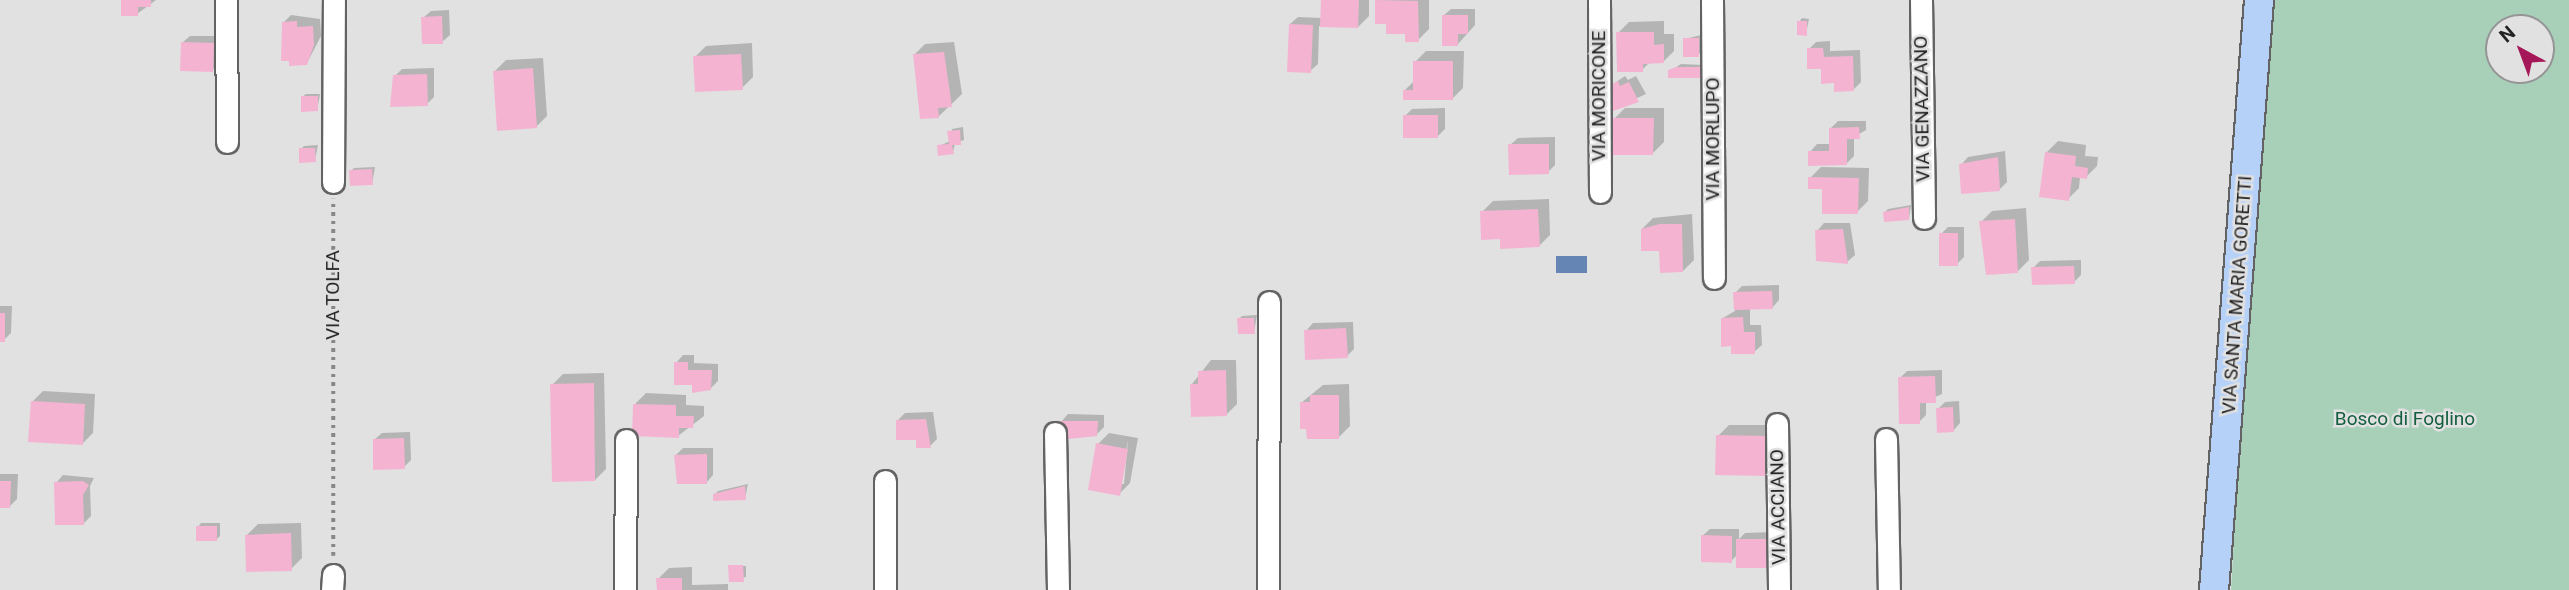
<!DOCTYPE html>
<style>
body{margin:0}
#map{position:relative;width:2569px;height:590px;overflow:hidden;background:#e1e1e2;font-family:Roboto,sans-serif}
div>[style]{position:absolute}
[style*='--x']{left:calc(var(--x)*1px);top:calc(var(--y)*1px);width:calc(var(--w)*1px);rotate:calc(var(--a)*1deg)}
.green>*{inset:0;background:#a8d0b9}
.water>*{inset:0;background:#6586b5}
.shadow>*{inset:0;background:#0003}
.building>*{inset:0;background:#f4b4d1}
.path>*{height:3.5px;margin-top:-1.75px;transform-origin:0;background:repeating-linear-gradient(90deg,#878788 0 3.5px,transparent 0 8.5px)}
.roads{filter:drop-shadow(2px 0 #636364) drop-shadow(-2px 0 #636364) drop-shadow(0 2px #636364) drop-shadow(0 -2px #636364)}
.minor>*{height:21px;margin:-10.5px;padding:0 10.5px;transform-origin:10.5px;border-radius:10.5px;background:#fff}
.major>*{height:28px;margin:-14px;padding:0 14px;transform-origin:14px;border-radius:14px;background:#b6d1f8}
span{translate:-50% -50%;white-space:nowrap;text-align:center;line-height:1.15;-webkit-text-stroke:5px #e1e1e2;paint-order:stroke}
.street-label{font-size:19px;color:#232323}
.park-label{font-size:19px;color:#125e3e}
.north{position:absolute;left:2485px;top:14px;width:70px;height:70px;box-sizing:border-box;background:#e1e1e2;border:2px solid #959596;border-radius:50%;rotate:319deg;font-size:19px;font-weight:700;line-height:28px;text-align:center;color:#232323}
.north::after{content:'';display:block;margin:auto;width:24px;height:32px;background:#a6175a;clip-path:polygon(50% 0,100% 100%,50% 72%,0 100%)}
</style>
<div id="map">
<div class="green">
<i style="clip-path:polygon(evenodd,2265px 0,2569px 0,2569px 590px,2231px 590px,2265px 0,2499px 28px,2541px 28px,2541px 70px,2499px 70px,2499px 28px)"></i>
</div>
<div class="water">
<i style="clip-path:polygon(1556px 256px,1587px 256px,1587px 273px,1556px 273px)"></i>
</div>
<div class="shadow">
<i style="clip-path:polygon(123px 0,156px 0,137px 14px)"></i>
<i style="clip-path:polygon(1322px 0,1369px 0,1369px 16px,1358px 27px,1319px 26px,1318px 64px,1310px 71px,1290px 24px,1298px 17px,1322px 18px)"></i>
<i style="clip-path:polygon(1377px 0,1429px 0,1429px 29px,1418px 40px,1388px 22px,1377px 23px)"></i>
<i style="clip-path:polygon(1451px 9px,1475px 9px,1475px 25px,1458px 44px,1443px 16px)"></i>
<i style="clip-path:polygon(449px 10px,450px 35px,442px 42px,423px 18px,431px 11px)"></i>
<i style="clip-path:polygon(291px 15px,320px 19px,321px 36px,307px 63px,284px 22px)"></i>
<i style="clip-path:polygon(1802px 18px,1809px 19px,1806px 34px,1799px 22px)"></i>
<i style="clip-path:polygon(1664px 21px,1664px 34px,1674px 34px,1674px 51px,1663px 62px,1650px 62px,1642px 70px,1618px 33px,1629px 22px)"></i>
<i style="clip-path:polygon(1701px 35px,1701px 52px,1698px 55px,1685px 39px)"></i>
<i style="clip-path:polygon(190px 36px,220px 36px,220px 63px,212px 70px,182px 43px)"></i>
<i style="clip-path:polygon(1830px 41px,1830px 51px,1860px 50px,1861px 82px,1853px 90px,1835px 82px,1809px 49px,1816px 42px)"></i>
<i style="clip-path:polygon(954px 42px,962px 94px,938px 117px,914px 55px,925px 44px)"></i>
<i style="clip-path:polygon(752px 43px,753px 77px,742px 88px,695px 57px,706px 46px)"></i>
<i style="clip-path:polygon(1426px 51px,1464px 51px,1463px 88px,1452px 99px,1405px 90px,1414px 81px,1415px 62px)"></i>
<i style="clip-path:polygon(543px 58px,547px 116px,536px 127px,495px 71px,506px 60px)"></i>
<i style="clip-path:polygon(1681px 64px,1703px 65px,1703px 73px,1670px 71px)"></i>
<i style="clip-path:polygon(434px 68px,434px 97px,427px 104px,395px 76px,402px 69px)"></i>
<i style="clip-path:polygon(1625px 76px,1628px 80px,1636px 76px,1646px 94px,1613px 109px,1604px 90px)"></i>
<i style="clip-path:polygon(306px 94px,320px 94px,317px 110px,302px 97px)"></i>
<i style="clip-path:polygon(1445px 108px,1445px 129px,1438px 136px,1405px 116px,1412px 109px)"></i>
<i style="clip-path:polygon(1625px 108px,1664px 108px,1664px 142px,1653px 153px,1614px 119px)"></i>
<i style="clip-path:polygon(1838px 121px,1866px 121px,1866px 130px,1854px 137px,1854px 156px,1847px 163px,1810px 152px,1817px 144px,1831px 144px,1831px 128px)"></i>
<i style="clip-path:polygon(963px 127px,964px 140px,955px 143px,953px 152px,939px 146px,950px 141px,952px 129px)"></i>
<i style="clip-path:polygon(1555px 137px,1555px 165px,1548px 172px,1510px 145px,1518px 138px)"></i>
<i style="clip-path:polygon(2058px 141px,2086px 145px,2085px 156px,2098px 157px,2097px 166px,2086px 177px,2080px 177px,2079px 188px,2068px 199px,2047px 152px)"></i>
<i style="clip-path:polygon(318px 145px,315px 160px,301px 149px,304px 146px)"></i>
<i style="clip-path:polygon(2005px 151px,2007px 182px,2000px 189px,1961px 165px,1968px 157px)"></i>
<i style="clip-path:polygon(375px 167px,372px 184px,351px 171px,354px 168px)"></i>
<i style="clip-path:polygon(1821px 167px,1869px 168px,1868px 201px,1857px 212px,1810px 178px)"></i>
<i style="clip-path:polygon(1549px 199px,1550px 235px,1539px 246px,1502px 238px,1482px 212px,1493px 201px)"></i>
<i style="clip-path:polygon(1911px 205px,1909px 218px,1885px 212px,1888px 209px)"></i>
<i style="clip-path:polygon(2026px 208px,2029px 260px,2018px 271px,1981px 222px,1992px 211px)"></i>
<i style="clip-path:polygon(1692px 214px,1694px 260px,1683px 271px,1642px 229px,1653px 218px)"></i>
<i style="clip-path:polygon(1824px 223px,1850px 223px,1855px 255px,1847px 262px,1817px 231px)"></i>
<i style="clip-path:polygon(1948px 227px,1964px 227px,1964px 257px,1957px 264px,1941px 234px)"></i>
<i style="clip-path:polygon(2081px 260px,2081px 275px,2074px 282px,2033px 268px,2040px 261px)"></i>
<i style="clip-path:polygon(1779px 285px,1779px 300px,1772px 308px,1750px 308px,1750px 325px,1761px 325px,1762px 345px,1754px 352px,1733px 344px,1723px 318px,1735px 311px,1735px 293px,1742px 286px)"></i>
<i style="clip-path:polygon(0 306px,12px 306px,11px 333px,4px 340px,0 340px)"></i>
<i style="clip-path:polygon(1257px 315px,1254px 332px,1239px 319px,1242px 316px)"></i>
<i style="clip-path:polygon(1353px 322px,1354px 349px,1347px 356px,1306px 331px,1313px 323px)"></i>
<i style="clip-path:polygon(683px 355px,694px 355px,694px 363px,718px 364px,718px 381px,711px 388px,694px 383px,676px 363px)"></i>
<i style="clip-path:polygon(1211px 360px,1236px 360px,1237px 404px,1226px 415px,1192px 384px)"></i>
<i style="clip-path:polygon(1942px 370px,1942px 394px,1926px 401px,1926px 415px,1919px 422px,1900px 378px,1907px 371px)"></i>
<i style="clip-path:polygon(604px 373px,606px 469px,595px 480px,552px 385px,563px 374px)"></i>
<i style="clip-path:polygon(1349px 384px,1350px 426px,1339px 437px,1301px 403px,1323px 385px)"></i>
<i style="clip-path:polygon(43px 391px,95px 394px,93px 433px,82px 444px,32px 402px)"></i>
<i style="clip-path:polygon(646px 393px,686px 395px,686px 405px,704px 406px,704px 416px,678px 436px,635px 404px)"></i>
<i style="clip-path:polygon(1959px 401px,1960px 423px,1953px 431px,1938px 409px,1945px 402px)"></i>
<i style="clip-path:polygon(933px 412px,937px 439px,930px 446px,898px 420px,905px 413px)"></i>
<i style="clip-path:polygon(1068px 414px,1104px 415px,1104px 427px,1097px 434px,1061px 422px)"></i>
<i style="clip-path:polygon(1729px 425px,1776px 425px,1776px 463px,1765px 474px,1718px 436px)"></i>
<i style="clip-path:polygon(410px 432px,411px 460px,404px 467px,374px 440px,382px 433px)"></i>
<i style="clip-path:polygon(evenodd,1109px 433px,1138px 438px,1130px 483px,1119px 494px,1098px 444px,1109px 433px,1128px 440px,1124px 484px,1120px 484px,1128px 440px)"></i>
<i style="clip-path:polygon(683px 448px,713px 448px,713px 475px,706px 483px,676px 455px)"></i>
<i style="clip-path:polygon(0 474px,18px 474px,17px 499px,9px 507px,0 506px)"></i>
<i style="clip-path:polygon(63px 475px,94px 478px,90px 486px,91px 516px,84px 523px,56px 483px)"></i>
<i style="clip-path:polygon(748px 484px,745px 498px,715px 494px,718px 491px)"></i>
<i style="clip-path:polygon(201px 523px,220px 523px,220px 536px,217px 539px,198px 527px)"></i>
<i style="clip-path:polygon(301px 523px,302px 558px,291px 569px,247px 535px,258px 524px)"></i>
<i style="clip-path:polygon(1710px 529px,1739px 529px,1739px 539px,1745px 533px,1774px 532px,1774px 559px,1767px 566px,1738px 554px,1731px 561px,1702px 536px)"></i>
<i style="clip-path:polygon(730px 566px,746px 566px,746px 577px,730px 580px)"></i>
<i style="clip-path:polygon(692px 567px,692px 585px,728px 584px,728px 590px,659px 590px,658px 579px,669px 568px)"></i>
</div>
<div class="building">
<i style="clip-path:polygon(121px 0,151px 0,151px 7px,138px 7px,138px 16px,121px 16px)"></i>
<i style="clip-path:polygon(1321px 0,1359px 0,1358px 28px,1320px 27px)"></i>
<i style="clip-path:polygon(1375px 0,1418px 1px,1419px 42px,1405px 42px,1405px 34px,1386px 34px,1386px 24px,1375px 24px)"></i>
<i style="clip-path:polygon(1442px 15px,1468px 15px,1468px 34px,1458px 34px,1458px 46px,1442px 46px)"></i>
<i style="clip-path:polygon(442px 16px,443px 44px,422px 44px,421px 17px)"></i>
<i style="clip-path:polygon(297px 21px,297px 27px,313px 26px,314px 45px,307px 65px,289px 66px,289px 61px,281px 61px,282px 22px)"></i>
<i style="clip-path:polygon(1797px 21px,1807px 21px,1807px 36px,1797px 35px)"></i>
<i style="clip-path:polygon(1289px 24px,1313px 25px,1311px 73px,1287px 72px)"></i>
<i style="clip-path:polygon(1616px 32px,1654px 32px,1654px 45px,1664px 44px,1664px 63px,1643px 64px,1643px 72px,1617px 72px)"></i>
<i style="clip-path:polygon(1683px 38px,1699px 38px,1699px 57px,1683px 57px)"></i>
<i style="clip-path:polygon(181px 42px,214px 43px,213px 72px,180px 71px)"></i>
<i style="clip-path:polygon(1807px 48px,1823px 48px,1824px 57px,1853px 56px,1854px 91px,1834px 92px,1834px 83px,1821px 84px,1821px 69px,1807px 69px)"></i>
<i style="clip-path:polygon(944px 52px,952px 107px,938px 108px,939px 118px,920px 119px,913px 54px)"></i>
<i style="clip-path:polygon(741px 54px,743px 90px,695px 92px,693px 56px)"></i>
<i style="clip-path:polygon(1413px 61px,1453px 61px,1453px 100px,1403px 100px,1403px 90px,1413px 90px)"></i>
<i style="clip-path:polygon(1676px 67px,1701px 67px,1701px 78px,1668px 78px,1668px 70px)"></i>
<i style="clip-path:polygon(533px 68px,537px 128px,497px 131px,493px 71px)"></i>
<i style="clip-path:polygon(427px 74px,428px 106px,390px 107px,393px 75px)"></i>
<i style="clip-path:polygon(1618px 81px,1620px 86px,1629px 82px,1639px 102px,1613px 111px,1601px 90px)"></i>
<i style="clip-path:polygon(301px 96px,318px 96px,318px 111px,301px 112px)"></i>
<i style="clip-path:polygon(1403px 115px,1438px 115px,1438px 138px,1403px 138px)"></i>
<i style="clip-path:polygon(1612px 118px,1654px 118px,1653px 155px,1611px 155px)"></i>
<i style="clip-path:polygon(1859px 127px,1860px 139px,1847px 139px,1847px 165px,1808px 166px,1808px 151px,1829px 151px,1829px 128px)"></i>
<i style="clip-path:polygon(960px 130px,961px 145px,952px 145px,954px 154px,938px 156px,937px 145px,949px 144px,947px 131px)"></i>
<i style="clip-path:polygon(1508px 144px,1549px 144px,1549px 174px,1509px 175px)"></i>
<i style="clip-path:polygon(299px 148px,315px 148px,316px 162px,299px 163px)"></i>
<i style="clip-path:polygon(2045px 152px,2076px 156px,2075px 166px,2088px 168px,2087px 179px,2072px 177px,2069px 201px,2039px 197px)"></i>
<i style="clip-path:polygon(1998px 157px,2000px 191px,1961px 194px,1959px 164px)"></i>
<i style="clip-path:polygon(372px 169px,373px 185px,350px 186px,349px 170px)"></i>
<i style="clip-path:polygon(1808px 177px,1859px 178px,1858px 214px,1822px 214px,1822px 189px,1808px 189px)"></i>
<i style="clip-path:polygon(1909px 207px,1909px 220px,1884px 222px,1883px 212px)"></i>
<i style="clip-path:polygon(1538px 209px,1540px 247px,1500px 249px,1500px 239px,1481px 240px,1480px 211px)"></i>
<i style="clip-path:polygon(2015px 219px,2018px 273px,1986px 275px,1979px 221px)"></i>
<i style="clip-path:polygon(1660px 224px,1682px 224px,1683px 272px,1660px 273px,1659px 251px,1641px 251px,1641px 229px)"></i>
<i style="clip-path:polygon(1843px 229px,1848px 264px,1816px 261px,1815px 230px)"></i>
<i style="clip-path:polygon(1939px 233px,1958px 233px,1958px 266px,1939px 266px)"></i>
<i style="clip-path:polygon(2074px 266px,2075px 284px,2032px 285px,2031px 267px)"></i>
<i style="clip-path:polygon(1772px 291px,1773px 309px,1734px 310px,1733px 292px)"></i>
<i style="clip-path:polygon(0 313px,5px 313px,5px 342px,0 342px)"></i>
<i style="clip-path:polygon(1743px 317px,1744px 332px,1755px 332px,1755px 354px,1731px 354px,1731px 346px,1721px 347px,1721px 318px)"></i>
<i style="clip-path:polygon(1237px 318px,1254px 318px,1255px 334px,1238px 334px)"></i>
<i style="clip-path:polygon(1346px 328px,1348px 358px,1305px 360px,1304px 330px)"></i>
<i style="clip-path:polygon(674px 362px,688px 362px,688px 370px,712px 370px,711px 390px,692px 393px,692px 385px,674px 385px)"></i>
<i style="clip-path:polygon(1226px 370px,1227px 416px,1191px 417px,1190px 384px,1198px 384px,1198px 371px)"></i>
<i style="clip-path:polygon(1935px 376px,1936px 403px,1920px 403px,1920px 424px,1899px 424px,1898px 377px)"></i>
<i style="clip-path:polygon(594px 383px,595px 481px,552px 482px,550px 384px)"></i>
<i style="clip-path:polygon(1310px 395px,1339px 395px,1339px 439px,1307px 439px,1306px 429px,1300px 429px,1300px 402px,1310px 402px)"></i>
<i style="clip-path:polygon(31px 401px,85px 404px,83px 445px,28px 442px)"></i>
<i style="clip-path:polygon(633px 404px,676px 405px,676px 416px,694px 416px,693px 428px,679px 428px,679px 438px,632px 436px)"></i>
<i style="clip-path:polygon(1953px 407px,1954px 432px,1937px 433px,1936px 408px)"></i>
<i style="clip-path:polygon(926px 419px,931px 448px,916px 448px,916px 440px,896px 440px,896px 420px)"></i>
<i style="clip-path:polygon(1059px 421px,1098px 421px,1097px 436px,1059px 440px)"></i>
<i style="clip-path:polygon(1716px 435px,1766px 436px,1765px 476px,1715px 475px)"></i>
<i style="clip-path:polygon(404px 438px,405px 469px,373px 470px,373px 439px)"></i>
<i style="clip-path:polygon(1096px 443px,1128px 449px,1120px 496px,1088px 490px)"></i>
<i style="clip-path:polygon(707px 454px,707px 484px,677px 484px,674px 455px)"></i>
<i style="clip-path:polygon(0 481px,11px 481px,10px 508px,0 508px)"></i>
<i style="clip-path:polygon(83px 481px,89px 485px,83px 495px,84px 525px,55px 525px,54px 482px)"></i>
<i style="clip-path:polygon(745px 486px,746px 500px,713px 501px,713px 494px)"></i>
<i style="clip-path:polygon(196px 526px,217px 526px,217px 541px,196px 541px)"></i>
<i style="clip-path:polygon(291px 533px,292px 571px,246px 572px,245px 535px)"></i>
<i style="clip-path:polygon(1701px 535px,1732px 536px,1732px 563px,1701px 562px)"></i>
<i style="clip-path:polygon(1736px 539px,1767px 539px,1768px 568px,1736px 568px)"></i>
<i style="clip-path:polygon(728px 565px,743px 565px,744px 582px,729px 582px)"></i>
<i style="clip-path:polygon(656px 578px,682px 578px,682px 590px,657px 590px)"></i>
</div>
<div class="path">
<i style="--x:333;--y:556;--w:357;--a:-90"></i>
</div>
<div class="roads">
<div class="minor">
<i style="--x:226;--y:0;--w:142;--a:89.6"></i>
<i style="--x:1599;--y:0;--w:192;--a:89.7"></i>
<i style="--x:1712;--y:0;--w:278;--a:89.6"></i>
<i style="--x:1921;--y:0;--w:218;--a:89.2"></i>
<i style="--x:333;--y:182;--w:182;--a:-89.7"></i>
<i style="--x:1777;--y:424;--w:166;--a:89.3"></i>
<i style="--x:1055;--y:433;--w:157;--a:88.9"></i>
<i style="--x:1886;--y:439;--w:151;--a:88.9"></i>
<i style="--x:332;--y:590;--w:15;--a:-86"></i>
<i style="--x:625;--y:590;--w:150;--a:-89.6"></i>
<i style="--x:885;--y:590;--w:109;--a:-90"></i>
<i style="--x:1268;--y:590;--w:288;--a:-89.8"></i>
</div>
<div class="major">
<i style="--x:2214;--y:590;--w:592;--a:-85.64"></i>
</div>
</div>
<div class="street-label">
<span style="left:1599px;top:96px;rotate:-90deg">VIA MORICONE</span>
<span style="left:1922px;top:109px;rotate:-91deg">VIA GENAZZANO</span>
<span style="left:1713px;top:139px;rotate:-90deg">VIA MORLUPO</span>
<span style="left:333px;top:295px;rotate:-90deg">VIA TOLFA</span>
<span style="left:2237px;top:295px;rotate:-86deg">VIA SANTA MARIA GORETTI</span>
<span style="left:1778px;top:507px;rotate:-91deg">VIA ACCIANO</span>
</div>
<div class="park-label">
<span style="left:2405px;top:419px">Bosco di Foglino</span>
</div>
<div class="north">N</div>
</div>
